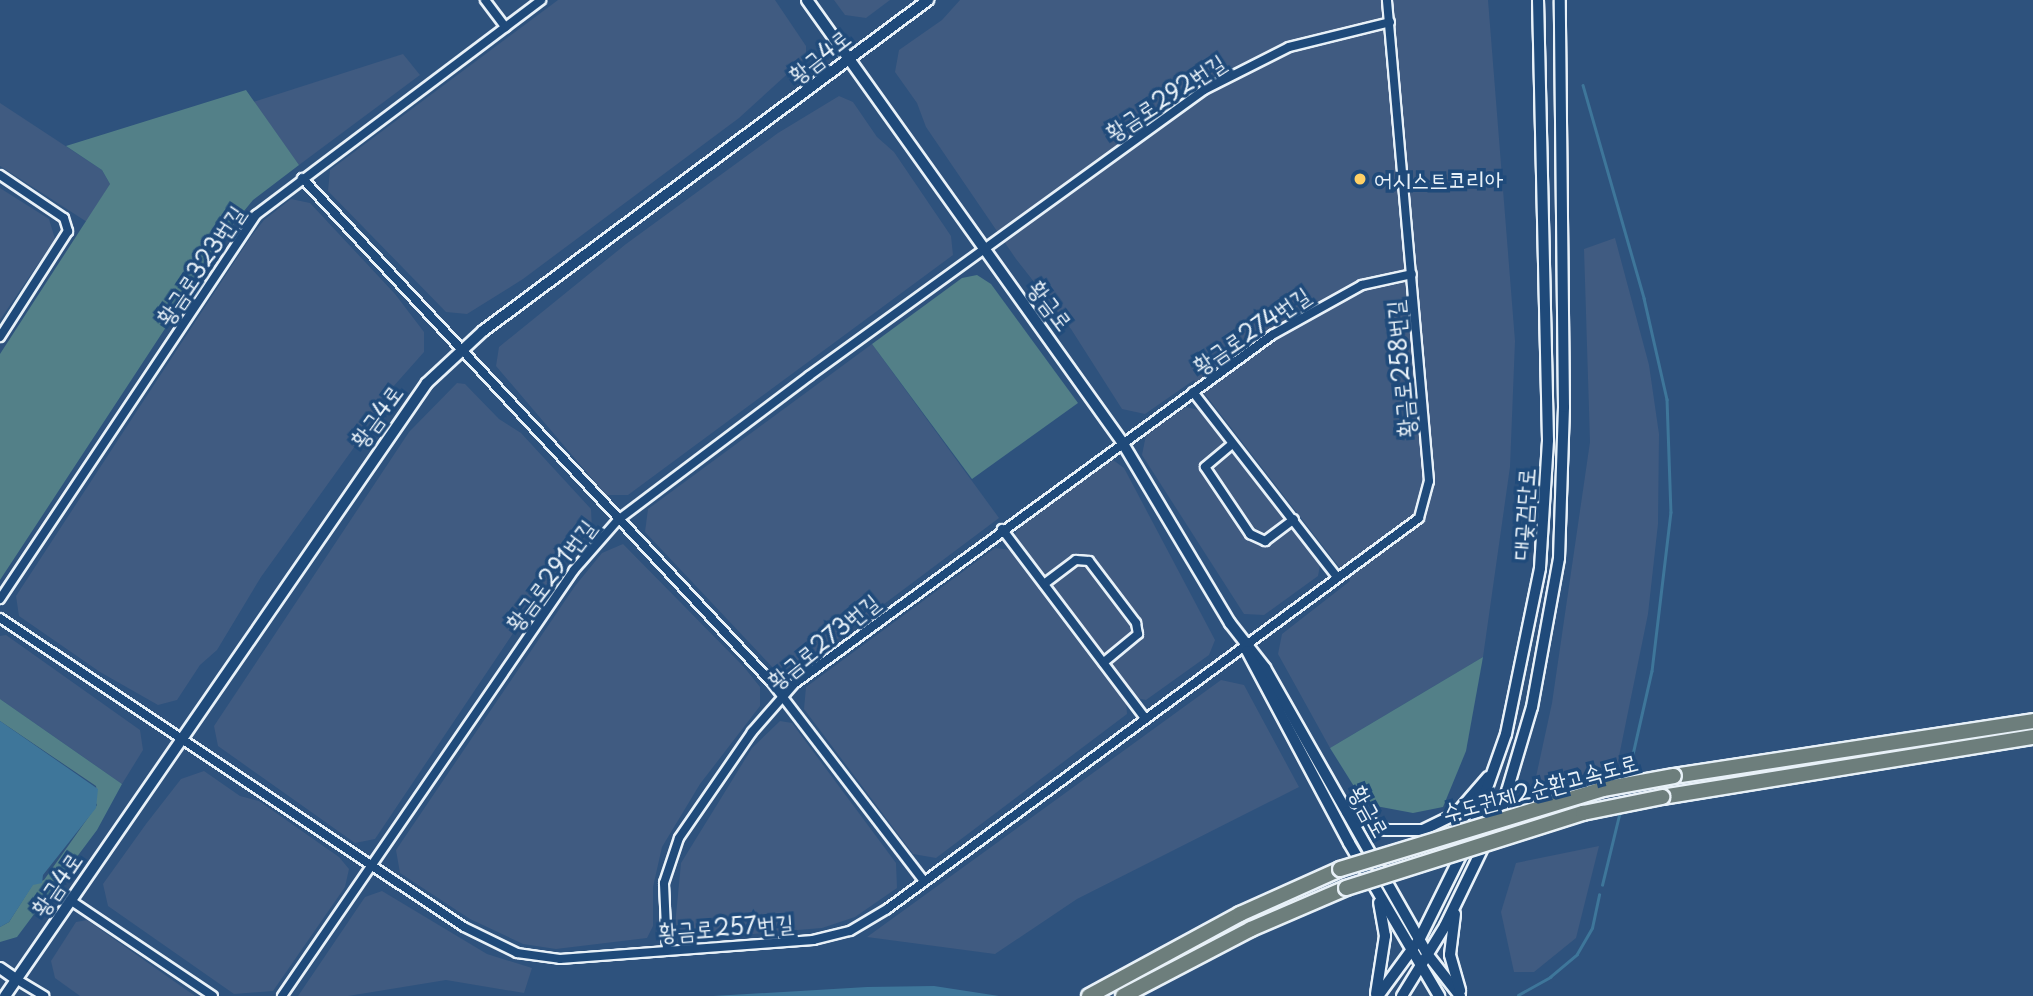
<!DOCTYPE html>
<meta charset="utf-8">
<style>
body{margin:0}
#map{position:relative;width:2033px;height:996px;overflow:hidden;background:#2e527d;font-family:"Playpen Sans","Poor Story",sans-serif}
div>[style]{position:absolute}
[style*='--x']{left:calc(var(--x)*1px);top:calc(var(--y)*1px);width:calc(var(--w)*1px);rotate:calc(var(--a)*1deg)}
.built>*{inset:0;background:#405b81}
.green>*{inset:0;background:#538088}
.water>*{inset:0;background:#3e769a}
.stream>*{height:2.5px;margin:-1.25px;padding:0 1.25px;transform-origin:1.25px;border-radius:1.25px;background:#3e769a}
.roads{filter:drop-shadow(2px 0 #e8f1f8) drop-shadow(-2px 0 #e8f1f8) drop-shadow(0 2px #e8f1f8) drop-shadow(0 -2px #e8f1f8)}
.street>*{height:8px;margin:-4px;padding:0 4px;transform-origin:4px;border-radius:4px;background:#1f4a7a}
.secondary>*{height:10px;margin:-5px;padding:0 5px;transform-origin:5px;border-radius:5px;background:#1f4a7a}
.highway>*{height:14px;margin:-7px;padding:0 7px;transform-origin:7px;border-radius:7px;background:#6d7e7c}
.bridges{filter:drop-shadow(2px 0 #e8f1f8) drop-shadow(-2px 0 #e8f1f8) drop-shadow(0 2px #e8f1f8) drop-shadow(0 -2px #e8f1f8)}
.highway-bridge>*{height:14px;margin:-7px;padding:0 7px;transform-origin:7px;border-radius:7px;background:#6d7e7c}
.dots>*{width:19px;height:19px;translate:-50% -50%;box-sizing:border-box;border:4px solid #1f4a7a;border-radius:50%}
span{translate:-50% -50%;white-space:nowrap;text-align:center;line-height:1.15;-webkit-text-stroke:7px #1f4a7a;paint-order:stroke}
.street-label{font-size:23px;color:#e8f1f8}
.poi-label{font-size:23px;color:#e8f1f8}
.left{translate:0 -50%;text-align:left}
</style>
<div id="map">
<div class="built">
<i style="clip-path:polygon(558px 0,775px 0,806px 46px,806px 57px,739px 118px,523px 279px,467px 314px,446px 312px,328px 191px,330px 170px)"></i>
<i style="clip-path:polygon(834px 0,890px 0,866px 18px,845px 15px)"></i>
<i style="clip-path:polygon(960px 0,1488px 0,1515px 341px,1510px 467px,1483px 657px,1330px 748px,1278px 654px,1282px 634px,1350px 581px,1194px 380px,1145px 414px,1122px 409px,1071px 329px,1016px 259px,926px 127px,917px 103px,895px 72px,899px 50px,942px 20px)"></i>
<i style="clip-path:polygon(403px 54px,420px 75px,299px 165px,253px 102px)"></i>
<i style="clip-path:polygon(839px 96px,853px 102px,877px 137px,894px 152px,951px 236px,953px 255px,628px 495px,606px 495px,496px 366px,499px 347px,626px 244px,778px 133px)"></i>
<i style="clip-path:polygon(0 103px,102px 170px,110px 184px,87px 222px,0 166px)"></i>
<i style="clip-path:polygon(0 188px,49px 219px,55px 239px,0 320px)"></i>
<i style="clip-path:polygon(291px 199px,310px 203px,395px 294px,424px 332px,424px 352px,384px 397px,373px 421px,261px 577px,217px 650px,200px 665px,177px 700px,158px 705px,100px 672px,19px 616px,16px 596px,250px 238px,264px 220px)"></i>
<i style="clip-path:polygon(1615px 238px,1649px 365px,1659px 434px,1658px 524px,1648px 614px,1616px 771px,1544px 788px,1534px 786px,1552px 703px,1590px 442px,1584px 249px)"></i>
<i style="clip-path:polygon(872px 344px,999px 518px,796px 670px,775px 670px,645px 532px,648px 509px)"></i>
<i style="clip-path:polygon(457px 383px,465px 384px,499px 419px,521px 433px,591px 509px,592px 529px,542px 590px,375px 839px,355px 843px,218px 746px,214px 726px,409px 432px)"></i>
<i style="clip-path:polygon(1186px 407px,1199px 410px,1320px 565px,1318px 576px,1264px 615px,1244px 614px,1142px 455px,1146px 435px)"></i>
<i style="clip-path:polygon(1113px 460px,1124px 468px,1215px 640px,1209px 655px,1146px 700px,1136px 698px,1129px 689px,1015px 535px,1019px 524px)"></i>
<i style="clip-path:polygon(623px 544px,744px 667px,760px 687px,760px 706px,700px 784px,662px 847px,653px 887px,653px 926px,647px 938px,556px 949px,523px 944px,470px 919px,400px 873px,396px 850px,575px 586px,602px 553px)"></i>
<i style="clip-path:polygon(995px 548px,1012px 550px,1126px 701px,1127px 714px,936px 858px,913px 854px,804px 709px,806px 687px)"></i>
<i style="clip-path:polygon(6px 635px,140px 730px,143px 750px,122px 784px,0 699px,0 636px)"></i>
<i style="clip-path:polygon(1221px 680px,1244px 685px,1299px 787px,1077px 899px,995px 954px,867px 937px)"></i>
<i style="clip-path:polygon(780px 721px,792px 723px,896px 863px,897px 888px,855px 917px,822px 928px,693px 939px,675px 926px,681px 863px,752px 748px)"></i>
<i style="clip-path:polygon(204px 771px,240px 796px,259px 801px,339px 857px,349px 869px,345px 887px,273px 991px,234px 994px,108px 906px,103px 884px,146px 824px,181px 779px)"></i>
<i style="clip-path:polygon(1599px 846px,1576px 938px,1534px 972px,1514px 972px,1501px 912px,1516px 863px)"></i>
<i style="clip-path:polygon(382px 891px,487px 954px,532px 968px,524px 993px,446px 980px,348px 996px,298px 996px,365px 897px)"></i>
<i style="clip-path:polygon(87px 920px,195px 996px,80px 996px,55px 978px,51px 961px,76px 922px)"></i>
</div>
<div class="green">
<i style="clip-path:polygon(246px 90px,299px 165px,253px 200px,235px 222px,0 580px,0 354px,110px 184px,102px 170px,66px 146px)"></i>
<i style="clip-path:polygon(977px 275px,991px 284px,1078px 403px,972px 479px,872px 344px,962px 278px)"></i>
<i style="clip-path:polygon(1483px 657px,1466px 751px,1443px 807px,1413px 813px,1365px 804px,1330px 748px)"></i>
<i style="clip-path:polygon(0 699px,122px 784px,97px 830px,17px 937px,0 942px,0 927px,9px 922px,33px 884px,44px 880px,97px 805px,93px 798px,97px 792px,96px 786px,0 721px)"></i>
</div>
<div class="water">
<i style="clip-path:polygon(0 721px,98px 789px,96px 808px,43px 875px,42px 883px,33px 885px,9px 922px,0 927px)"></i>
<i style="clip-path:polygon(934px 986px,999px 996px,713px 996px,867px 987px)"></i>
</div>
<div class="stream">
<i style="--x:1583;--y:85;--w:222;--a:74"></i>
<i style="--x:1644;--y:298;--w:104;--a:77.2"></i>
<i style="--x:1667;--y:399;--w:113;--a:88"></i>
<i style="--x:1671;--y:512;--w:160;--a:96.8"></i>
<i style="--x:1652;--y:671;--w:113;--a:102.8"></i>
<i style="--x:1602;--y:885;--w:76;--a:-76.3"></i>
<i style="--x:1518;--y:995;--w:37;--a:-29"></i>
<i style="--x:1550;--y:977;--w:35;--a:-40"></i>
<i style="--x:1577;--y:954;--w:30;--a:-60"></i>
<i style="--x:1592;--y:928;--w:34;--a:-78"></i>
</div>
<div class="roads">
<div class="street">
<i style="--x:485;--y:0;--w:34;--a:53"></i>
<i style="--x:0;--y:175;--w:77;--a:33.9"></i>
<i style="--x:64;--y:218;--w:14;--a:73"></i>
<i style="--x:68;--y:231;--w:126;--a:122.7"></i>
<i style="--x:302;--y:178;--w:690;--a:47.06"></i>
<i style="--x:772;--y:683;--w:250;--a:52.5"></i>
<i style="--x:1193;--y:392;--w:233;--a:52.1"></i>
<i style="--x:1231;--y:445;--w:34;--a:140"></i>
<i style="--x:1205;--y:467;--w:81;--a:56.1"></i>
<i style="--x:1250;--y:534;--w:17;--a:25"></i>
<i style="--x:1265;--y:541;--w:36;--a:-37"></i>
<i style="--x:1002;--y:529;--w:237;--a:52.9"></i>
<i style="--x:1044;--y:584;--w:40;--a:-37"></i>
<i style="--x:1076;--y:560;--w:13;--a:4"></i>
<i style="--x:1089;--y:561;--w:78;--a:52.8"></i>
<i style="--x:1136;--y:623;--w:11;--a:80"></i>
<i style="--x:1138;--y:634;--w:45;--a:140.4"></i>
<i style="--x:0;--y:599;--w:462;--a:-56.3"></i>
<i style="--x:256;--y:215;--w:357;--a:-37"></i>
<i style="--x:0;--y:618;--w:557;--a:33.66"></i>
<i style="--x:464;--y:927;--w:59;--a:26.1"></i>
<i style="--x:517;--y:953;--w:43;--a:7.9"></i>
<i style="--x:560;--y:959;--w:254;--a:-4.3"></i>
<i style="--x:813;--y:940;--w:38;--a:-14"></i>
<i style="--x:850;--y:931;--w:43;--a:-30.7"></i>
<i style="--x:887;--y:909;--w:660;--a:-36.31"></i>
<i style="--x:1419;--y:518;--w:38;--a:-75"></i>
<i style="--x:1429;--y:481;--w:483;--a:-95"></i>
<i style="--x:70;--y:900;--w:172;--a:33.9"></i>
<i style="--x:667;--y:950;--w:67;--a:-92.6"></i>
<i style="--x:664;--y:883;--w:47;--a:-71.6"></i>
<i style="--x:679;--y:838;--w:129;--a:-55.4"></i>
<i style="--x:752;--y:732;--w:64;--a:-48.8"></i>
<i style="--x:794;--y:684;--w:592;--a:-36.13"></i>
<i style="--x:1272;--y:335;--w:103;--a:-29.1"></i>
<i style="--x:1362;--y:285;--w:51;--a:-12.4"></i>
<i style="--x:16;--y:979;--w:33;--a:31"></i>
<i style="--x:282;--y:996;--w:516;--a:-55.57"></i>
<i style="--x:574;--y:570;--w:67;--a:-48.7"></i>
<i style="--x:618;--y:520;--w:239;--a:-37"></i>
<i style="--x:809;--y:376;--w:488;--a:-35.9"></i>
<i style="--x:1204;--y:90;--w:95;--a:-26.8"></i>
<i style="--x:1289;--y:47;--w:104;--a:-13.9"></i>
</div>
<div class="secondary">
<i style="--x:807;--y:0;--w:543;--a:54.52"></i>
<i style="--x:1122;--y:442;--w:211;--a:59.2"></i>
<i style="--x:1230;--y:623;--w:57;--a:52.1"></i>
<i style="--x:1265;--y:668;--w:330;--a:60.4"></i>
<i style="--x:1428;--y:955;--w:52;--a:52"></i>
<i style="--x:1247;--y:651;--w:217;--a:62"></i>
<i style="--x:1349;--y:843;--w:178;--a:59.5"></i>
<i style="--x:1347;--y:812;--w:43;--a:24.8"></i>
<i style="--x:1386;--y:830;--w:37;--a:0"></i>
<i style="--x:1423;--y:830;--w:37;--a:-26"></i>
<i style="--x:1456;--y:814;--w:49;--a:-49.1"></i>
<i style="--x:1455;--y:914;--w:41;--a:97"></i>
<i style="--x:1450;--y:955;--w:37;--a:74"></i>
<i style="--x:0;--y:968;--w:19;--a:35"></i>
<i style="--x:1376;--y:994;--w:59;--a:-81.2"></i>
<i style="--x:1385;--y:936;--w:34;--a:-100"></i>
<i style="--x:5;--y:996;--w:744;--a:-55.46"></i>
<i style="--x:427;--y:383;--w:76;--a:-42.9"></i>
<i style="--x:483;--y:331;--w:555;--a:-36.64"></i>
<i style="--x:1378;--y:996;--w:69;--a:-53.8"></i>
<i style="--x:1419;--y:940;--w:113;--a:-63.7"></i>
<i style="--x:1469;--y:839;--w:111;--a:-70.6"></i>
<i style="--x:1506;--y:734;--w:169;--a:-78.4"></i>
<i style="--x:1540;--y:568;--w:128;--a:-86.4"></i>
<i style="--x:1548;--y:440;--w:440;--a:-91.3"></i>
<i style="--x:1402;--y:996;--w:82;--a:-58.4"></i>
<i style="--x:1445;--y:926;--w:131;--a:-64.2"></i>
<i style="--x:1502;--y:808;--w:105;--a:-73.5"></i>
<i style="--x:1532;--y:707;--w:151;--a:-79.7"></i>
<i style="--x:1559;--y:558;--w:151;--a:-88.1"></i>
<i style="--x:1564;--y:407;--w:407;--a:-90.6"></i>
</div>
<div class="highway">
<i style="--x:1674;--y:776;--w:363;--a:-8.7"></i>
<i style="--x:1662;--y:797;--w:376;--a:-9.2"></i>
<i style="--x:1089;--y:996;--w:172;--a:-28.5"></i>
<i style="--x:1240;--y:914;--w:110;--a:-24.2"></i>
<i style="--x:1123;--y:996;--w:144;--a:-27.6"></i>
<i style="--x:1251;--y:929;--w:103;--a:-23.3"></i>
</div>
</div>
<div class="bridges">
<div class="highway-bridge">
<i style="--x:1340;--y:869;--w:275;--a:-16.9"></i>
<i style="--x:1603;--y:789;--w:72;--a:-10.4"></i>
<i style="--x:1346;--y:888;--w:249;--a:-17.6"></i>
<i style="--x:1583;--y:813;--w:81;--a:-11.4"></i>
</div>
</div>
<div class="dots">
<i style="left:1360px;top:179px;background:#ffd166"></i>
</div>
<div class="street-label">
<span style="left:819px;top:56px;rotate:-38deg">황금4로</span>
<span style="left:1165px;top:97px;rotate:-33deg">황금로292번길</span>
<span style="left:200px;top:265px;rotate:-56deg">황금로323번길</span>
<span style="left:1051px;top:305px;rotate:53deg">황금로</span>
<span style="left:1251px;top:330px;rotate:-34deg">황금로274번길</span>
<span style="left:1400px;top:369px;rotate:-95deg">황금로258번길</span>
<span style="left:376px;top:416px;rotate:-54deg">황금4로</span>
<span style="left:1523px;top:514px;rotate:-86deg">대곶검단로</span>
<span style="left:550px;top:575px;rotate:-53deg">황금로291번길</span>
<span style="left:823px;top:641px;rotate:-39deg">황금로273번길</span>
<span style="left:1540px;top:787px;rotate:-15deg">수도권제2순환고속도로</span>
<span style="left:1370px;top:811px;rotate:61deg">황금로</span>
<span style="left:56px;top:884px;rotate:-56deg">황금4로</span>
<span style="left:726px;top:927px;rotate:-4deg">황금로257번길</span>
</div>
<div class="poi-label">
<span class="left" style="left:1374px;top:179px">어시스트코리아</span>
</div>
</div>
